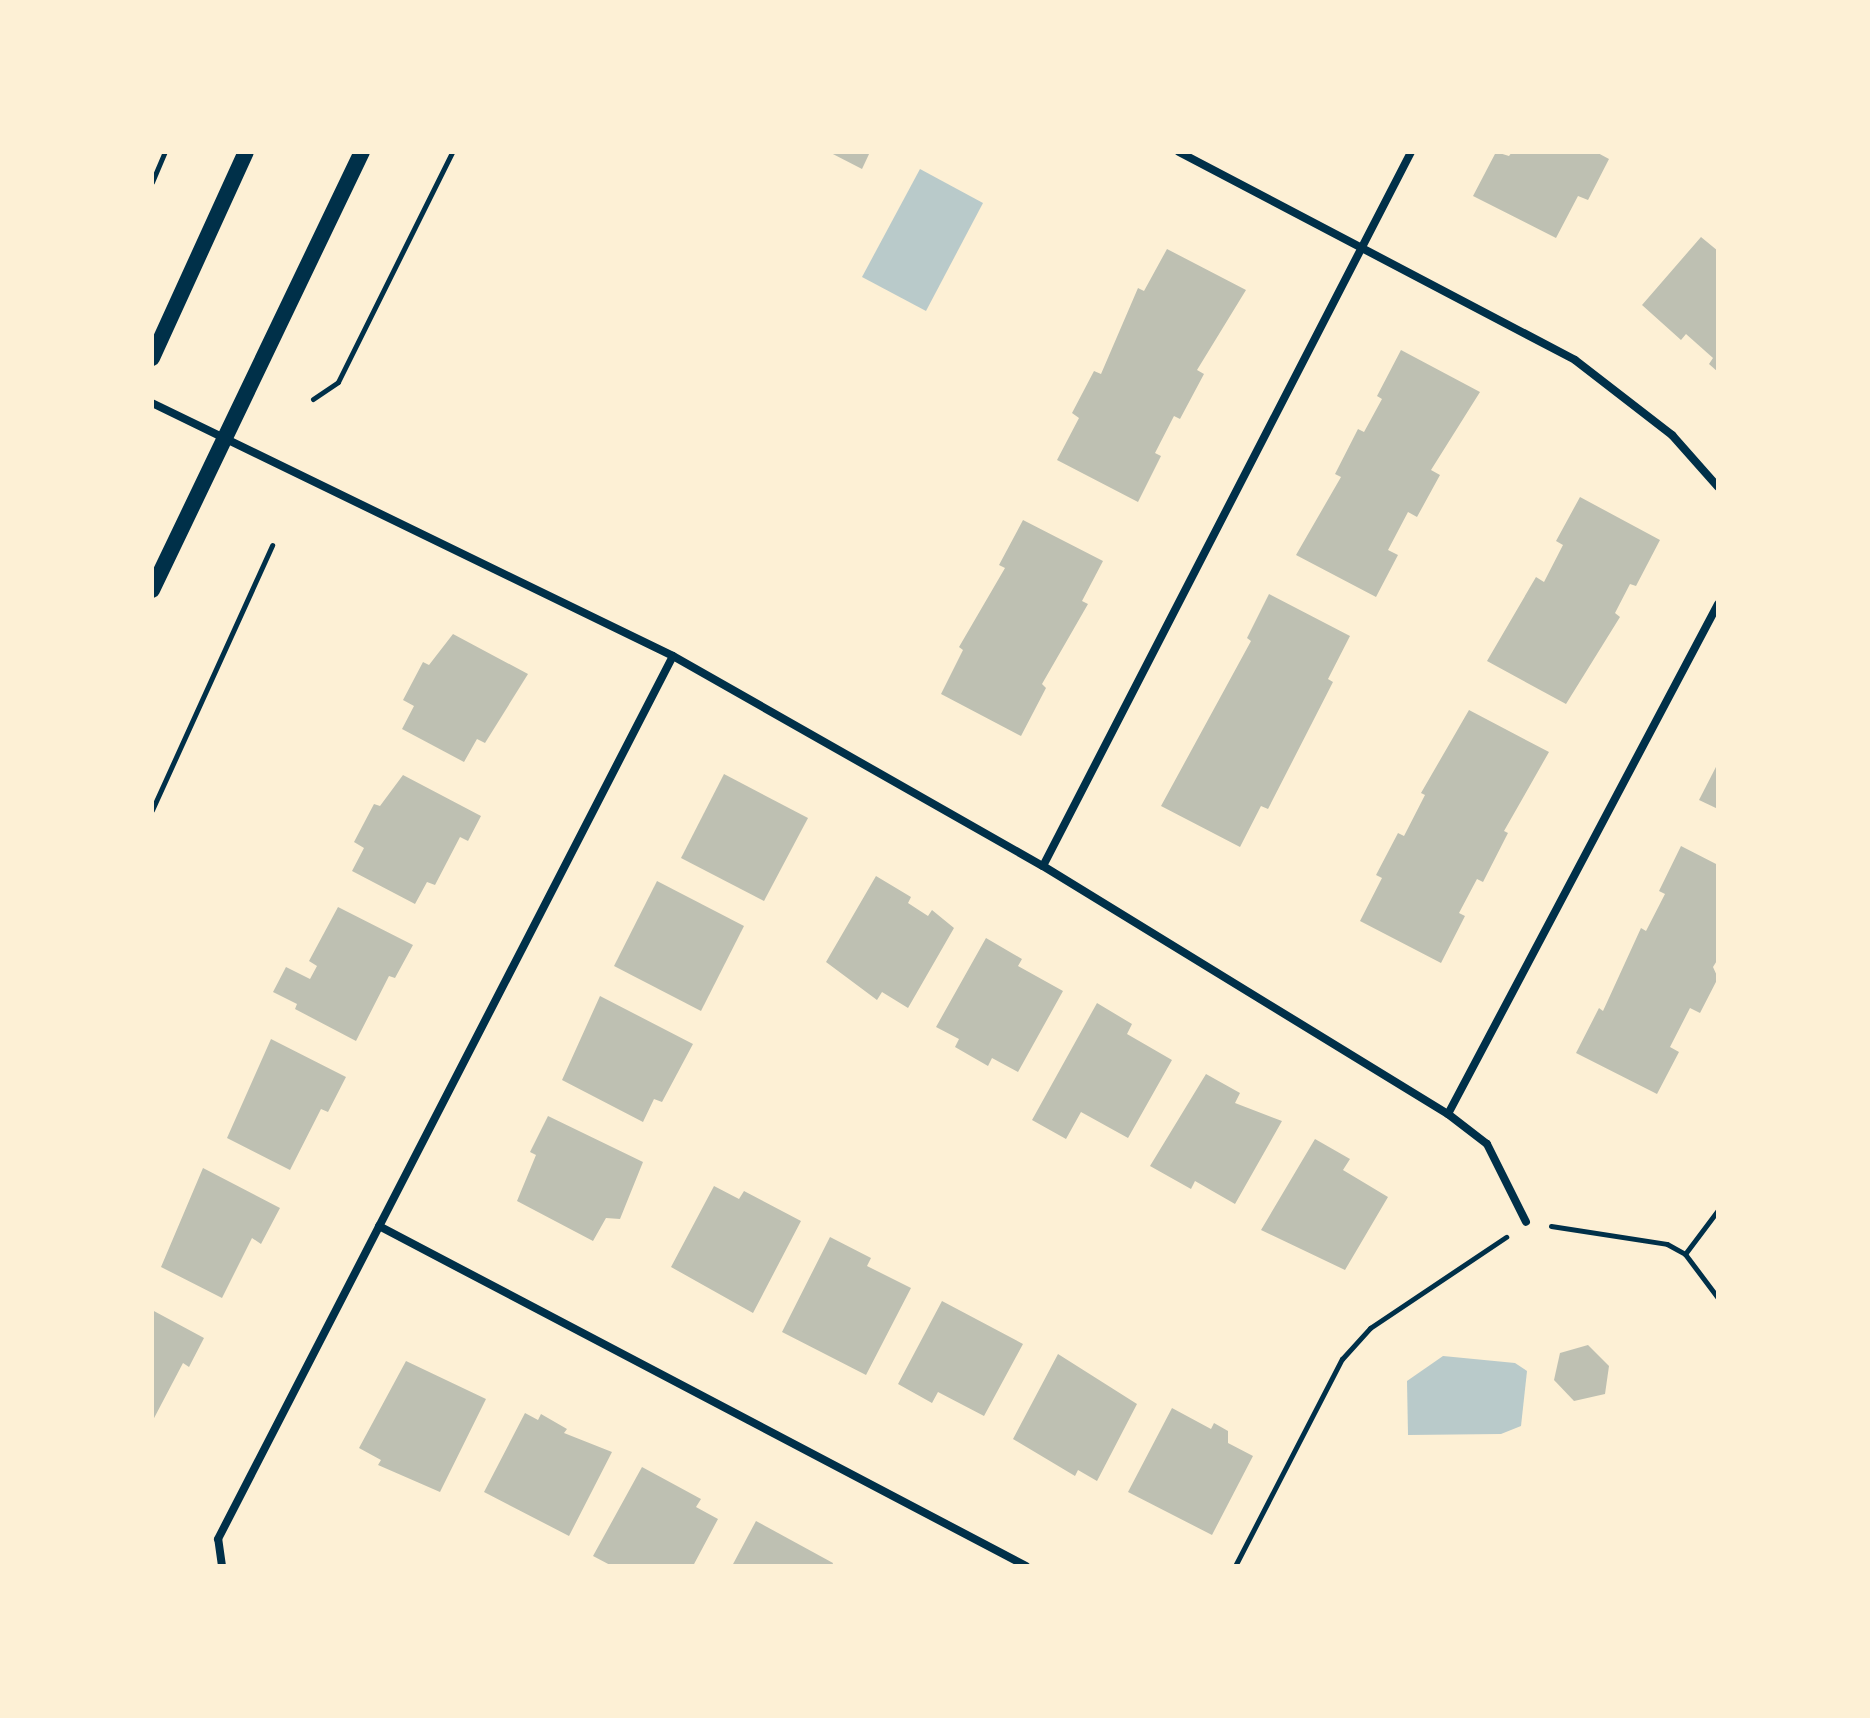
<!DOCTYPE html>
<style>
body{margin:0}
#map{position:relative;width:1870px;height:1718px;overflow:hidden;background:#fdf0d5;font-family:"Exo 2",sans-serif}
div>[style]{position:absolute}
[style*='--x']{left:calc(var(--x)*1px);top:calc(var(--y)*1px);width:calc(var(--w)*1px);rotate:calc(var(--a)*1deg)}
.green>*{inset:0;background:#b9caca}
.building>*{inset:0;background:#bec0b2}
.path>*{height:5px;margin:-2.5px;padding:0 2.5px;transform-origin:2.5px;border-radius:2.5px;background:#003049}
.minor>*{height:8px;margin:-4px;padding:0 4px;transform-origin:4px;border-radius:4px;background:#003049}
.secondary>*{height:16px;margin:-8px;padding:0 8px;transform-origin:8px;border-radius:8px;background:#003049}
span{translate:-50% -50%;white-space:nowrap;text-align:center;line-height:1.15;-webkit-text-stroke:6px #fdf0d5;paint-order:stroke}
.frame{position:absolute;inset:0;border:154px solid #fdf0d5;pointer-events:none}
</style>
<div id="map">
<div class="green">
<i style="clip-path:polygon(920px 169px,983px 203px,926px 311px,862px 277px)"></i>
<i style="clip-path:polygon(1443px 1356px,1515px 1363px,1527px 1371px,1521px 1426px,1501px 1434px,1408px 1435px,1407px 1381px)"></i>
</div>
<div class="building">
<i style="clip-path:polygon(829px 152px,870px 152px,862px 169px)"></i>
<i style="clip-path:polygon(1496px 152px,1509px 156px,1512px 152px,1596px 152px,1609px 159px,1588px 200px,1578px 196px,1556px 238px,1473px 196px)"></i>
<i style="clip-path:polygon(1701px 237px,1718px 251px,1718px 372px,1709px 364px,1713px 358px,1686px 334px,1681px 340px,1642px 305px)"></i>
<i style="clip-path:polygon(1167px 249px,1246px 290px,1197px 370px,1204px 374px,1180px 419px,1174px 416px,1155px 453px,1161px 456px,1138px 502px,1057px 460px,1079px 418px,1072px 413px,1094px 371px,1101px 374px,1138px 288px,1144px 291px)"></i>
<i style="clip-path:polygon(1401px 350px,1480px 392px,1431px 470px,1440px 475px,1417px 517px,1408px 512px,1388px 550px,1398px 555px,1376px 597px,1296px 555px,1341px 477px,1335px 474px,1358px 429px,1364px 432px,1382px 399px,1377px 396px)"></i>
<i style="clip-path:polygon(1580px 497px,1660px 540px,1636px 586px,1630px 584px,1615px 613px,1620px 617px,1566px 704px,1487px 661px,1536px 577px,1544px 582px,1563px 545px,1556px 541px)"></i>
<i style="clip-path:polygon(1023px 520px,1103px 561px,1082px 601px,1088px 604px,1042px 684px,1046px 688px,1021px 736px,941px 694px,963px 650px,959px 647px,1005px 568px,999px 565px)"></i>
<i style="clip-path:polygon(1269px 594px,1350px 636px,1328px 679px,1333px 682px,1268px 809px,1261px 806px,1240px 847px,1161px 806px,1251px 641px,1247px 638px)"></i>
<i style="clip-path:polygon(453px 634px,528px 674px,485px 743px,477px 739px,464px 762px,402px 729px,414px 706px,403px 700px,423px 662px,429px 665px)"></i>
<i style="clip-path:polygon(1469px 710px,1549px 752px,1504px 831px,1508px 833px,1483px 882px,1477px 879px,1459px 913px,1465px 916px,1441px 963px,1360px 921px,1382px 878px,1376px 875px,1398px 833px,1404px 836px,1425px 795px,1421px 793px)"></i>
<i style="clip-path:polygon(1718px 763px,1718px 809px,1699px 800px)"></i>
<i style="clip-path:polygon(724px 774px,808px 818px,764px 901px,681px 858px)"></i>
<i style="clip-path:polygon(403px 775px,481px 816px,468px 841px,460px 837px,435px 885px,427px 882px,415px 904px,352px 871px,364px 848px,354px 842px,374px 804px,380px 806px)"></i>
<i style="clip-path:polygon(1681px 846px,1718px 865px,1718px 959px,1713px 967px,1718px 978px,1700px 1013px,1690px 1008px,1670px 1047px,1679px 1052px,1657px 1094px,1576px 1053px,1599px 1008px,1603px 1011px,1641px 928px,1646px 931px,1665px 894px,1659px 891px)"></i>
<i style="clip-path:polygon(876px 876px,911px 897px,908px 903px,928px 916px,932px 910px,954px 928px,908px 1008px,882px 992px,877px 1000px,826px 962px)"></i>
<i style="clip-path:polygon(657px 881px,744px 926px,701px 1011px,614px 966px)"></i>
<i style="clip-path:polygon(338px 907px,413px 945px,395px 978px,389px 976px,356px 1041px,295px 1009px,297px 1004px,273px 992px,286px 967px,310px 979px,317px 966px,309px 961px)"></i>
<i style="clip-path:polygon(986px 938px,1022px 959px,1018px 966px,1063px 991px,1018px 1072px,992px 1058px,988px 1066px,955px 1047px,959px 1039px,936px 1027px)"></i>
<i style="clip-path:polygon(600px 996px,693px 1044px,662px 1102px,654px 1099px,643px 1122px,562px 1080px)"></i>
<i style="clip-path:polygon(1097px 1003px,1132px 1024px,1127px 1034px,1172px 1060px,1128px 1138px,1081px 1112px,1066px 1139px,1032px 1120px)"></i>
<i style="clip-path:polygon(271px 1039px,346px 1077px,328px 1112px,321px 1109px,290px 1170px,227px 1138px)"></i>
<i style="clip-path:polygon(1206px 1074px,1240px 1093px,1235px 1103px,1282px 1121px,1235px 1204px,1195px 1181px,1191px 1189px,1150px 1166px)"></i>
<i style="clip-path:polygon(548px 1116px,643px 1162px,620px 1219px,606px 1218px,593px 1241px,517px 1201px,536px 1155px,530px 1152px)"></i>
<i style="clip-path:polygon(1315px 1139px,1350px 1159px,1343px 1170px,1388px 1197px,1345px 1270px,1261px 1230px)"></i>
<i style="clip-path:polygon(203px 1168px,280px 1208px,261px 1244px,252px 1238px,222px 1298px,161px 1267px)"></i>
<i style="clip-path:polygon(714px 1186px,739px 1199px,744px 1191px,801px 1221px,753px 1313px,671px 1267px)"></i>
<i style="clip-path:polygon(830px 1237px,871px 1258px,867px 1266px,911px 1288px,866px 1375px,782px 1332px)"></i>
<i style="clip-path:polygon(942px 1301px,1023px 1344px,984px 1416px,938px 1392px,932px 1403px,898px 1384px)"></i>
<i style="clip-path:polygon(152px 1310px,204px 1338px,189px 1367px,183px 1363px,152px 1422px)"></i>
<i style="clip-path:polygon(1588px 1345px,1609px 1366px,1605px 1394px,1574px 1401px,1554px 1380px,1560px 1353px)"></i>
<i style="clip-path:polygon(1058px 1354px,1137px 1404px,1097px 1481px,1078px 1470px,1075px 1476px,1013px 1439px)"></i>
<i style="clip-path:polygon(406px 1361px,486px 1399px,440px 1492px,378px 1465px,381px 1460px,359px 1448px)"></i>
<i style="clip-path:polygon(1172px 1408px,1211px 1429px,1214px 1423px,1228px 1431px,1228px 1443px,1253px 1456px,1212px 1535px,1128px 1492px)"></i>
<i style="clip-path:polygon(525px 1413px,538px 1420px,541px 1414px,567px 1429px,564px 1433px,612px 1452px,569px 1536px,484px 1492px)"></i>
<i style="clip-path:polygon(642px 1467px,701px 1499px,696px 1507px,718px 1519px,693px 1566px,612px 1566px,593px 1556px)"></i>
<i style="clip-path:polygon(756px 1521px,833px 1563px,832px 1566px,732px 1566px)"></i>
</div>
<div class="path">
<i style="--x:152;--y:182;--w:33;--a:-67"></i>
<i style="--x:313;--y:399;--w:30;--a:-34"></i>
<i style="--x:338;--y:382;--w:257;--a:-63.6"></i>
<i style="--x:152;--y:810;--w:291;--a:-65.6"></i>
<i style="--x:1551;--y:1226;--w:117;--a:8.8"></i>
<i style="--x:1667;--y:1244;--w:21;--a:29"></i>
<i style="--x:1685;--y:1254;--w:55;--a:53.1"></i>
<i style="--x:1685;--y:1254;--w:55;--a:-53.1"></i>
<i style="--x:1235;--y:1566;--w:233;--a:-62.7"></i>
<i style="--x:1342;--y:1359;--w:42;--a:-47.9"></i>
<i style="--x:1370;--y:1328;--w:164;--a:-33.8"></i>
</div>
<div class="minor">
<i style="--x:1179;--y:152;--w:447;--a:27.7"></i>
<i style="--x:1575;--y:360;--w:123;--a:37.7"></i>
<i style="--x:1672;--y:435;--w:69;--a:48.5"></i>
<i style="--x:152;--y:403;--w:579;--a:25.9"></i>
<i style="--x:673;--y:656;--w:425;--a:29.6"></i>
<i style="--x:1043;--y:866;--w:475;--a:31.5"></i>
<i style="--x:1448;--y:1114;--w:49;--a:37.6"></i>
<i style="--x:1487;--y:1144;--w:87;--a:63.4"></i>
<i style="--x:1043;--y:866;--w:803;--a:-62.73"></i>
<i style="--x:1448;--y:1114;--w:577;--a:-62.1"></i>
<i style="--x:379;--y:1226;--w:731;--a:27.72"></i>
<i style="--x:222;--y:1566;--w:27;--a:-98"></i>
<i style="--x:218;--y:1539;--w:993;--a:-62.74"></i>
</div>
<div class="secondary">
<i style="--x:152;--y:358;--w:226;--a:-65.5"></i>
<i style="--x:152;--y:590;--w:486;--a:-64.4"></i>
</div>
<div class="frame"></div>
</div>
